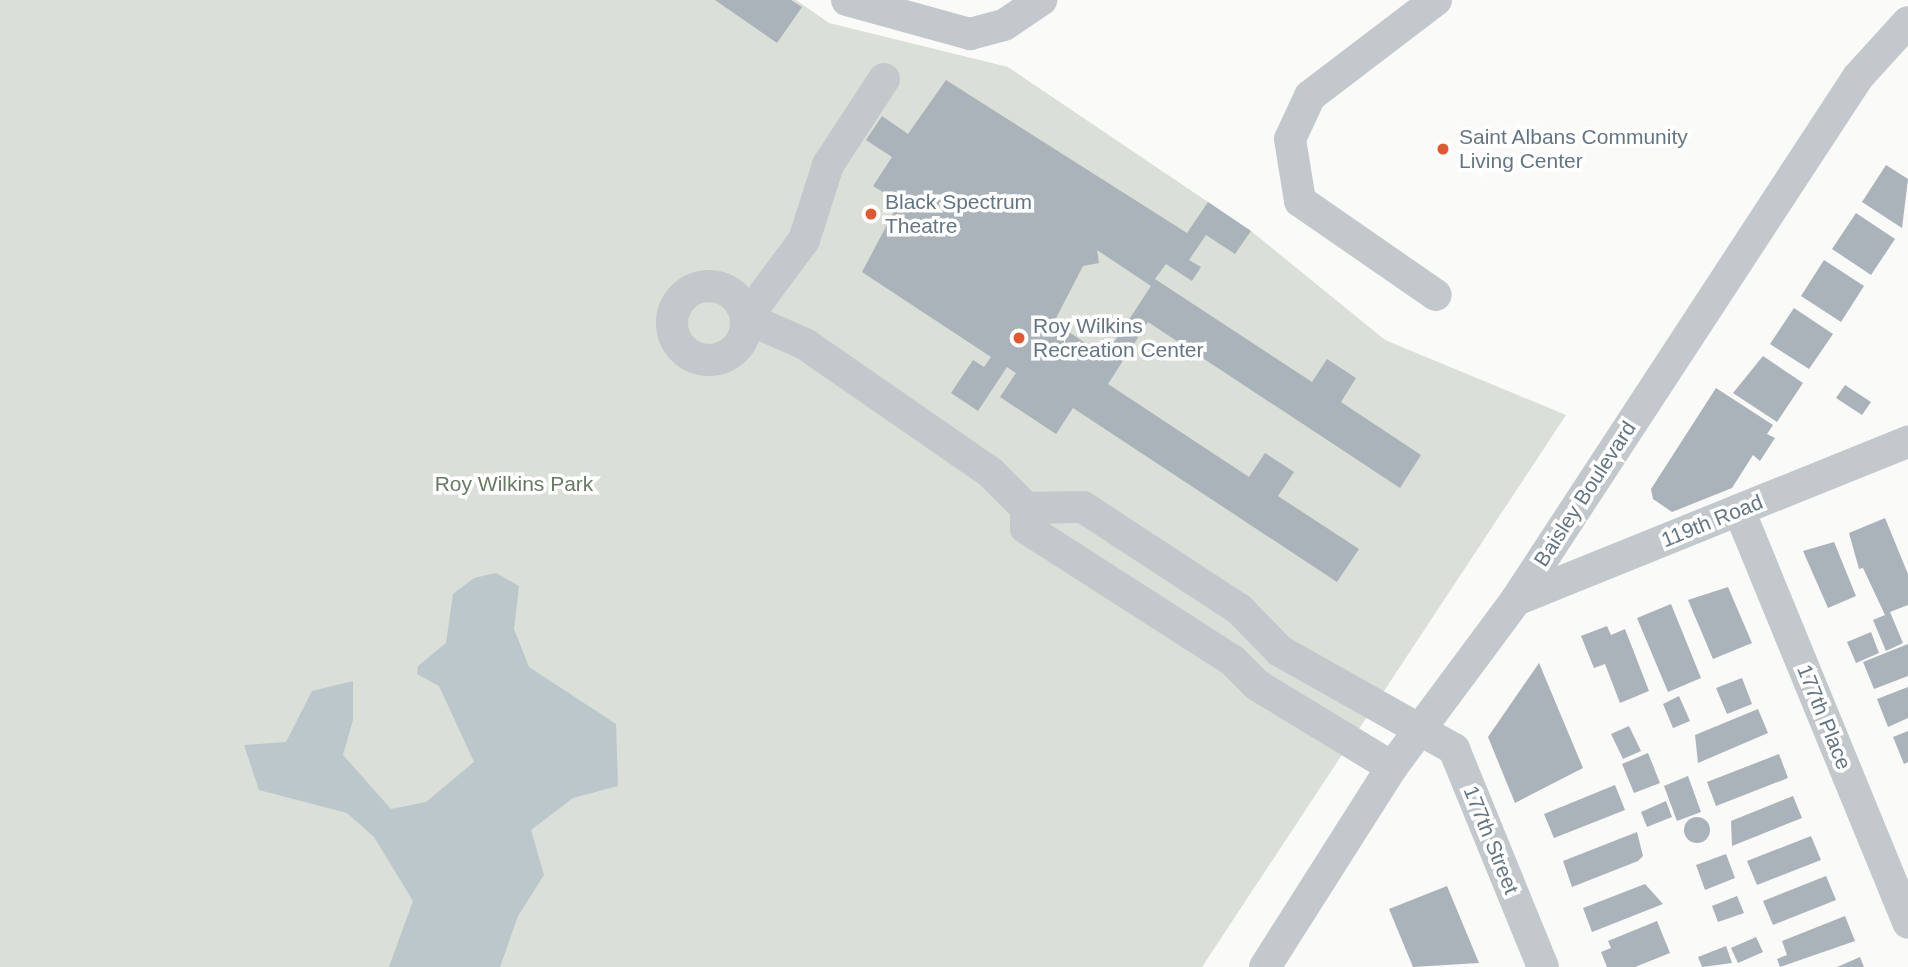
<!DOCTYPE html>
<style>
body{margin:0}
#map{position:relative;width:1908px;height:967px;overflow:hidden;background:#fafaf8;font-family:Helvetica,sans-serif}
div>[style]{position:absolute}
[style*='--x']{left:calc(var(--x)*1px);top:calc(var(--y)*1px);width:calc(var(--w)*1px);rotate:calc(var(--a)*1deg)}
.green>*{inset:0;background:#dadfd7}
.water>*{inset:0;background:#bbc7cb}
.building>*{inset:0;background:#aab3b9}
.round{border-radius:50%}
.minor>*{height:32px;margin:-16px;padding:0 16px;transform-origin:16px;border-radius:16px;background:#c3c8cc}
.minor>.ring{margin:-16px;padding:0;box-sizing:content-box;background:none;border:32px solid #c3c8cc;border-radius:50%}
.dots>*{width:19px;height:19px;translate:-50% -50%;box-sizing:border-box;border:4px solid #fff;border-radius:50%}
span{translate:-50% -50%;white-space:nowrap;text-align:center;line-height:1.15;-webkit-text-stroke:7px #fff;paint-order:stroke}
.poi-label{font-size:21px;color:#657683}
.left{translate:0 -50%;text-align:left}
.park-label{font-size:21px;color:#687a64}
.street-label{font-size:21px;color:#657683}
</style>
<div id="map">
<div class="green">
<i style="clip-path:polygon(0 0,796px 0,829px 23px,1008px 67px,1251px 231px,1385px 340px,1566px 415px,1202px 967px,0 967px)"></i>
</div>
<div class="water">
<i style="clip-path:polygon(496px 573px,519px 586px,514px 629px,529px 667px,616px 724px,618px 786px,573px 798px,531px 830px,544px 875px,518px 916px,500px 967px,389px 967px,413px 901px,374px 837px,347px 813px,259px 790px,244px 745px,286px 742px,312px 691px,353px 681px,353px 720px,343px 755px,391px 809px,426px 802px,474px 762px,439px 686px,417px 674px,418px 666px,446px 643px,453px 594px,474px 578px)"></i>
</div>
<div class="building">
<i style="clip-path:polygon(715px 0,791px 0,802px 7px,777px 43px)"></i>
<i style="clip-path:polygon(evenodd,946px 80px,1187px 233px,1208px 202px,1251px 231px,1235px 254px,1206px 235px,1189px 260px,1201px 267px,1192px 281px,1166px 264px,1155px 279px,1312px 382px,1327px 359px,1356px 378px,1341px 402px,1421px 455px,1400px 488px,1148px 322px,1108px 384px,1249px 477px,1265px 453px,1294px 472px,1278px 496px,1359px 549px,1337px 582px,1073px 408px,1056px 434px,1000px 397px,1016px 373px,1007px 367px,978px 411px,951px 393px,973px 360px,984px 367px,991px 357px,862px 272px,899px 202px,873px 186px,892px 157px,866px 140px,882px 116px,908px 134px,946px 80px,1097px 250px,1151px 286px,1105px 356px,1054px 322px,1083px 266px,1099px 263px,1097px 250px)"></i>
<i style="clip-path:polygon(1886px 165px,1908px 179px,1902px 228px,1862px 202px)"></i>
<i style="clip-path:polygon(1856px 213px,1895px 239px,1871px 275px,1832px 249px)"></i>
<i style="clip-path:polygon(1824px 260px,1864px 286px,1841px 322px,1801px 296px)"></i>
<i style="clip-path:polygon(1794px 308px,1833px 334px,1809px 369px,1770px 344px)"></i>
<i style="clip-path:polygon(1763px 356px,1803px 383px,1777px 422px,1733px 393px)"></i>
<i style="clip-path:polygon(1845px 385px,1871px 402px,1862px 415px,1836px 398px)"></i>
<i style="clip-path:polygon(1716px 388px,1773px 425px,1767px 434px,1775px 438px,1760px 461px,1753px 455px,1732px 488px,1672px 512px,1653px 499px,1651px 489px)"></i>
<i style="clip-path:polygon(1885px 518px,1908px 574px,1908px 605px,1890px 612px,1903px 643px,1886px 651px,1873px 620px,1885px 615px,1863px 568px,1859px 569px,1849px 533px)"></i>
<i style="clip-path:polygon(1834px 542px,1856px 596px,1828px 608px,1803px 551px)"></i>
<i style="clip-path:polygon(1728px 587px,1752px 643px,1713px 659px,1688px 600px)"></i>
<i style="clip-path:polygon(1671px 604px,1701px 678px,1668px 692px,1637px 618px)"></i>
<i style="clip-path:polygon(1607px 626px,1611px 635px,1625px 629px,1649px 691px,1620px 703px,1605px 664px,1594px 668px,1581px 636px)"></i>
<i style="clip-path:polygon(1871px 632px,1879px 653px,1856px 663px,1847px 642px)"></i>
<i style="clip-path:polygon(1908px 644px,1908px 676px,1874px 689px,1863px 662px)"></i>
<i style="clip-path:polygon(1539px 663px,1583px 768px,1515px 803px,1488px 737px)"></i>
<i style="clip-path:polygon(1742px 678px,1752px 704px,1727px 714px,1716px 688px)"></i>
<i style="clip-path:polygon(1908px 687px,1908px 718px,1888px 727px,1877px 699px)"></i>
<i style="clip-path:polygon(1679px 696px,1690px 721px,1673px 728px,1663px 704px)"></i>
<i style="clip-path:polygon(1758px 709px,1768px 733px,1698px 763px,1695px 735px)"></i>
<i style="clip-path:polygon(1629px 726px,1641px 751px,1623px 759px,1611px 734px)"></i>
<i style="clip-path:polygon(1908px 731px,1908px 762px,1904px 764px,1893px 737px)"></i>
<i style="clip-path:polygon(1648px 753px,1660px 783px,1634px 793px,1622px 764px)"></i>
<i style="clip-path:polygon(1779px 754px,1788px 778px,1716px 806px,1707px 782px)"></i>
<i style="clip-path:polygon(1688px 776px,1701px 812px,1677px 821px,1664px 786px)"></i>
<i style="clip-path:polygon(1615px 785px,1625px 810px,1554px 838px,1544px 814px)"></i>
<i style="clip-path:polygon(1793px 796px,1802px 818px,1732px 846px,1731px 821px)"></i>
<i style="clip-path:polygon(1666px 801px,1672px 817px,1647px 827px,1641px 812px)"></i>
<i class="round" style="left:1684px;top:817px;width:26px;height:26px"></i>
<i style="clip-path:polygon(1637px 832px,1643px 856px,1638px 861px,1572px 887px,1563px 861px)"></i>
<i style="clip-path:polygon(1811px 836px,1821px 860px,1757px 885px,1747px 861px)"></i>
<i style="clip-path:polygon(1726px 854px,1735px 878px,1705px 890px,1696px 865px)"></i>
<i style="clip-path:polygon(1826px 876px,1836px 900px,1773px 925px,1763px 901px)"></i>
<i style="clip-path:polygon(1645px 884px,1663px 904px,1592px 932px,1583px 908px)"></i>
<i style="clip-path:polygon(1447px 886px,1479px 963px,1413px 967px,1389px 909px)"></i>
<i style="clip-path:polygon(1737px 896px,1744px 913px,1718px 922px,1712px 906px)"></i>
<i style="clip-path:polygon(1845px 916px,1855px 941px,1780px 967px,1777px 959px,1787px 955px,1782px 941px)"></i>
<i style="clip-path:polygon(1657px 921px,1670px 953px,1635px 967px,1607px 967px,1601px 952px,1611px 948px,1608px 941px)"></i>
<i style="clip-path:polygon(1756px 937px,1763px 952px,1738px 963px,1731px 948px)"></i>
<i style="clip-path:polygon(1726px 946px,1732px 963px,1702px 967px,1698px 957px)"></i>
<i style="clip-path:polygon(1860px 957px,1864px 967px,1837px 967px)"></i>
</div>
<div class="minor">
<i style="--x:847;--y:0;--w:128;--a:15.5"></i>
<i style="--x:970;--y:34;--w:35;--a:-15"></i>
<i style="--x:1004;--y:25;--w:45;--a:-34"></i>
<i style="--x:1436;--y:0;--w:158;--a:142.7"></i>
<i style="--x:1310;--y:96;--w:47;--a:114.9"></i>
<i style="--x:1290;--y:139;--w:63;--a:80.8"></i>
<i style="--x:1300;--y:201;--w:165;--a:34.7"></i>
<i style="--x:884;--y:79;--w:103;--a:123.1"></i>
<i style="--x:828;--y:165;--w:79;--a:107.7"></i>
<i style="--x:804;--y:240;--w:97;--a:126.6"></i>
<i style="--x:746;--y:318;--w:64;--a:23.8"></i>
<i style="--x:805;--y:344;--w:226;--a:34.7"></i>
<i style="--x:991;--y:473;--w:49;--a:45"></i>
<i style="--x:1026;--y:508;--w:20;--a:90"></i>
<i style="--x:1026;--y:528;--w:246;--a:32.7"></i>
<i style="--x:1233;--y:661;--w:34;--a:45"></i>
<i style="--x:1257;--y:685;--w:158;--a:31.3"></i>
<i class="ring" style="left:672px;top:286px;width:42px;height:42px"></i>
<i style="--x:1026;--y:508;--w:57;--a:-1"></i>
<i style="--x:1083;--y:507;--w:186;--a:33.2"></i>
<i style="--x:1239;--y:609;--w:59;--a:45.7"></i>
<i style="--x:1280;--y:651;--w:200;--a:29.4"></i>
<i style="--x:1454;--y:749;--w:235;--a:67.8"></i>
<i style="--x:1739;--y:510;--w:446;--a:67.7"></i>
<i style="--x:1516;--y:600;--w:423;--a:-22"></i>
<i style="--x:1265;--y:967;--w:237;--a:-57.6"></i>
<i style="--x:1392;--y:767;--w:208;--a:-53.4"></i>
<i style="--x:1516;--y:600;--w:625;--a:-56.82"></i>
<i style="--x:1858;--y:77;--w:74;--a:-47.7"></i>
</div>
<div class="dots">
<i style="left:1443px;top:149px;background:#e4572e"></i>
<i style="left:871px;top:214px;background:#e4572e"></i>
<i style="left:1019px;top:338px;background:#e4572e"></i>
</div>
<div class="poi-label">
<span class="left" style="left:1459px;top:149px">Saint Albans Community<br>Living Center</span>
<span class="left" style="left:885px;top:214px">Black Spectrum<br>Theatre</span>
<span class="left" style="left:1033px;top:338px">Roy Wilkins<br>Recreation Center</span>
</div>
<div class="park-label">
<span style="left:514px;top:484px">Roy Wilkins Park</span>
</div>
<div class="street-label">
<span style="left:1585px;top:494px;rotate:-57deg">Baisley Boulevard</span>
<span style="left:1712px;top:521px;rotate:-22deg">119th Road</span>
<span style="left:1824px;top:717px;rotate:68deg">177th Place</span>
<span style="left:1491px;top:840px;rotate:68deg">177th Street</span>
</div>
</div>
